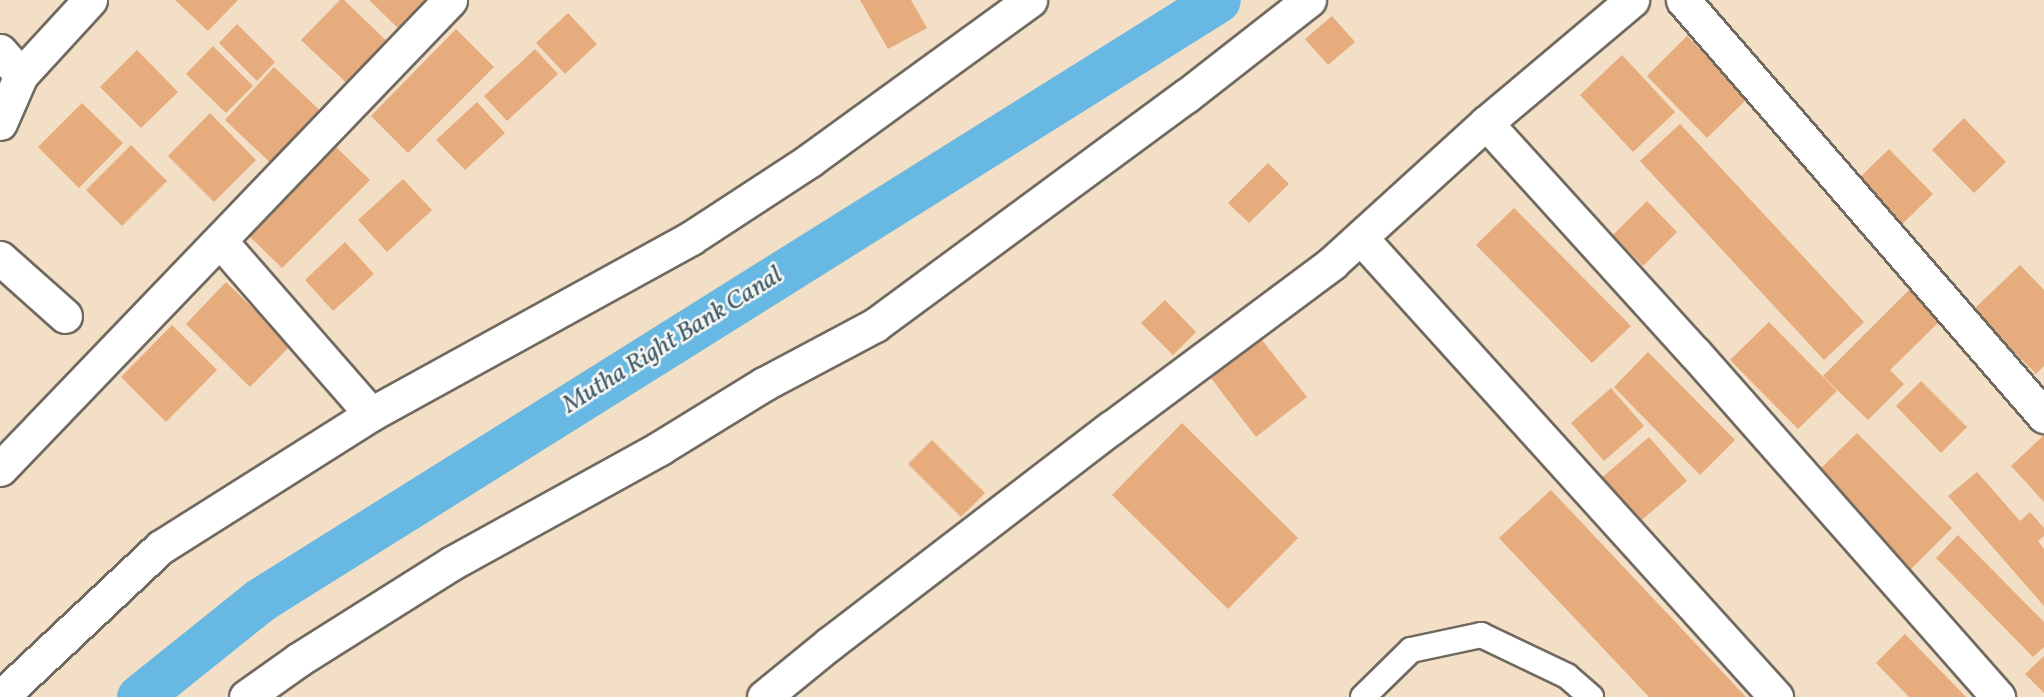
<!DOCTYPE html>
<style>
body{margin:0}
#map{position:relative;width:2044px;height:697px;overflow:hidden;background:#f2dfc5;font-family:Vollkorn,serif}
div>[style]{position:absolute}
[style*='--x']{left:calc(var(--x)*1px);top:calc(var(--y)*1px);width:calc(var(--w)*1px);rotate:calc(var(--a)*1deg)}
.canal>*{height:45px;margin:-22.5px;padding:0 22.5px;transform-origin:22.5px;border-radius:22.5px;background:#67b8e2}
.building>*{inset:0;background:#e6ac7d}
.roads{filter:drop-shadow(2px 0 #716a61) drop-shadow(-2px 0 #716a61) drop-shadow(0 2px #716a61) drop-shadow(0 -2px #716a61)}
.service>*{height:24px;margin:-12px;padding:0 12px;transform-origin:12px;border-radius:12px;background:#fff}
.minor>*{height:33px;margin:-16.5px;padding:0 16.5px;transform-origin:16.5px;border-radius:16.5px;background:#fff}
span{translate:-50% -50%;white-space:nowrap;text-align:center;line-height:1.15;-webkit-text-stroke:5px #f6f6f2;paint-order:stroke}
.water-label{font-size:26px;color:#405c6b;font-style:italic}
</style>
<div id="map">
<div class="canal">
<i style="--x:139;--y:697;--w:155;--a:-38.7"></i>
<i style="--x:260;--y:600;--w:1130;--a:-32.06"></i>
</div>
<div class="building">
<i style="clip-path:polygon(175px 0,238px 0,208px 31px)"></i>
<i style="clip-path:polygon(340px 0,344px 0,395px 49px,355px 91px,301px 40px)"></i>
<i style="clip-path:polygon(369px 0,429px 0,405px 35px)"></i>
<i style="clip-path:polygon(860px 0,911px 0,927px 28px,888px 49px)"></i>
<i style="clip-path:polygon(568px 13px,597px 44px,565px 74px,536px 43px)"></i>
<i style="clip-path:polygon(1332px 16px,1355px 42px,1328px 65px,1305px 39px)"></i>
<i style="clip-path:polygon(237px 24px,275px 62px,257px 81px,219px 43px)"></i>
<i style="clip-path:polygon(456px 29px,494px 67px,408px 153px,371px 116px)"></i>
<i style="clip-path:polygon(1687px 36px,1748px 98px,1707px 138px,1647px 76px)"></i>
<i style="clip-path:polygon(213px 46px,253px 86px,226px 113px,186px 74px)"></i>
<i style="clip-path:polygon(535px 49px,558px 74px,507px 121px,484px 96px)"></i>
<i style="clip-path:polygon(137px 50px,178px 92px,141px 128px,100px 87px)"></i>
<i style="clip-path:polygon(1622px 55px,1675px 112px,1633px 152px,1580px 95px)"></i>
<i style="clip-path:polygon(274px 67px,326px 116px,277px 169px,225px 120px)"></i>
<i style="clip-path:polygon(477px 102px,505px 133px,465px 170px,436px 140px)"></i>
<i style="clip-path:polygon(82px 103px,123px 143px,79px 188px,38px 147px)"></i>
<i style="clip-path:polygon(210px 113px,256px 160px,214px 202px,168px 156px)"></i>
<i style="clip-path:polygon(1964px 118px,2006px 162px,1974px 193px,1932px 150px)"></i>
<i style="clip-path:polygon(1680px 124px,1864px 322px,1824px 360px,1640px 161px)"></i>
<i style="clip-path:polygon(131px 145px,167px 181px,122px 226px,86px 190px)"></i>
<i style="clip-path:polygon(336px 147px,370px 180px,282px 268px,248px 235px)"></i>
<i style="clip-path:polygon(1889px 149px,1933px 194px,1896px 230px,1852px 185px)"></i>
<i style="clip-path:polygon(1268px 163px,1289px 184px,1249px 223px,1228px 203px)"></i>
<i style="clip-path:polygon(403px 179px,432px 210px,387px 252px,358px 220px)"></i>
<i style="clip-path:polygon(1647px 201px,1677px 232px,1643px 266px,1613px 235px)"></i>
<i style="clip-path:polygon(1514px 208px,1631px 326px,1592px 363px,1476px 245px)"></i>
<i style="clip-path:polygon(345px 242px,374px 274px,333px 311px,305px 280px)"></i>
<i style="clip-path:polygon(2020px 265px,2044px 290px,2044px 366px,2036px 374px,1973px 310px)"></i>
<i style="clip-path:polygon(226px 282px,291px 345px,250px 387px,186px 324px)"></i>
<i style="clip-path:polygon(1914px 285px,1945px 316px,1890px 370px,1904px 384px,1868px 420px,1823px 376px)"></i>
<i style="clip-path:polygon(1165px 300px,1196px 332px,1173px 355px,1141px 323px)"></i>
<i style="clip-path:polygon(1769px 322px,1837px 391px,1798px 429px,1730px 360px)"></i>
<i style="clip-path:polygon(172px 325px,217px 370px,166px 422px,121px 377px)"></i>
<i style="clip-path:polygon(1254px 330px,1307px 397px,1256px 437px,1204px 369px)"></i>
<i style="clip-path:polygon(1648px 352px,1735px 440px,1700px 475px,1614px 387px)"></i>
<i style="clip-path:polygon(1921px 381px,1967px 427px,1941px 453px,1896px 406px)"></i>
<i style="clip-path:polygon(1611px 388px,1644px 426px,1604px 461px,1571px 423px)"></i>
<i style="clip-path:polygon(1182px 423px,1298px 538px,1228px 609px,1112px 495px)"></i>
<i style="clip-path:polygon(1857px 433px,1952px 528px,1909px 571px,1814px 475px)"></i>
<i style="clip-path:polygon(2044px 435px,2044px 502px,2011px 466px)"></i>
<i style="clip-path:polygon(1649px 437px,1687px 481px,1636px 525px,1598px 481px)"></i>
<i style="clip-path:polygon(932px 440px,985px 493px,961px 517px,908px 464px)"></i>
<i style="clip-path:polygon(1977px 472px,2020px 521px,2030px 512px,2044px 528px,2044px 536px,2038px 541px,2044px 549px,2044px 606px,1948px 496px)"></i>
<i style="clip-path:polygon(1551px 490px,1746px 697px,1649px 697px,1499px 538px)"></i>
<i style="clip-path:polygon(1958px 535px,2044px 622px,2044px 647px,2033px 657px,1936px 558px)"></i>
<i style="clip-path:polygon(1905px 634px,1966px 697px,1909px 697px,1876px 663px)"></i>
<i style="clip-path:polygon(2044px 656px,2044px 693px,2025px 674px)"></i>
</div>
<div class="roads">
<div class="service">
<i style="--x:1363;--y:697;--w:67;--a:-44.4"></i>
<i style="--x:1411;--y:650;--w:72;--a:-12.1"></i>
<i style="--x:1481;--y:635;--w:95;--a:25.5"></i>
<i style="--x:1567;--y:676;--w:32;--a:41"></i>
</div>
<div class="minor">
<i style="--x:1683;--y:0;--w:551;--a:49.05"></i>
<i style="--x:0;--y:51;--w:32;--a:49"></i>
<i style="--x:0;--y:123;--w:52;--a:-66.4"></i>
<i style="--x:21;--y:75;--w:102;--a:-47.4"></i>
<i style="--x:1486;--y:123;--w:309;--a:47.8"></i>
<i style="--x:1694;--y:352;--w:460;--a:48.6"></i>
<i style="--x:1361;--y:238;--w:619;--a:47.88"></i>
<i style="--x:221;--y:242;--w:228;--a:48.9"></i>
<i style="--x:0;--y:258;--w:87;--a:41.7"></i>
<i style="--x:0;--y:469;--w:650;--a:-46.18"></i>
<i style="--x:1;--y:697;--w:219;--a:-43.2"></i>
<i style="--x:161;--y:547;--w:249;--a:-32.3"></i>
<i style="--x:371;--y:414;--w:365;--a:-28.8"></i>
<i style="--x:691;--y:238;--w:142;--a:-33.2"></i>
<i style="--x:810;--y:160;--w:272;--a:-36"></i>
<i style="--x:246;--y:697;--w:64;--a:-35.4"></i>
<i style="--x:298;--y:660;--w:182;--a:-32.2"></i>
<i style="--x:452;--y:563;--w:238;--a:-28.9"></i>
<i style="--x:660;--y:448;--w:122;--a:-31.6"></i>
<i style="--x:764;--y:384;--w:126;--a:-28"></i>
<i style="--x:875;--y:325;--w:386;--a:-36.4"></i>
<i style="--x:1186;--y:96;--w:156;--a:-38"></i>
<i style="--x:764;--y:697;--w:84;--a:-39.2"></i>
<i style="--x:829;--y:644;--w:355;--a:-37.5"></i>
<i style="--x:1111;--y:428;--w:276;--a:-36.7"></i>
<i style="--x:1332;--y:263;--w:208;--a:-42.3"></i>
<i style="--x:1486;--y:123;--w:191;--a:-40.1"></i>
</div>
</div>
<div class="water-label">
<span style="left:673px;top:341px;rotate:-32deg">Mutha Right Bank Canal</span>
</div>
</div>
